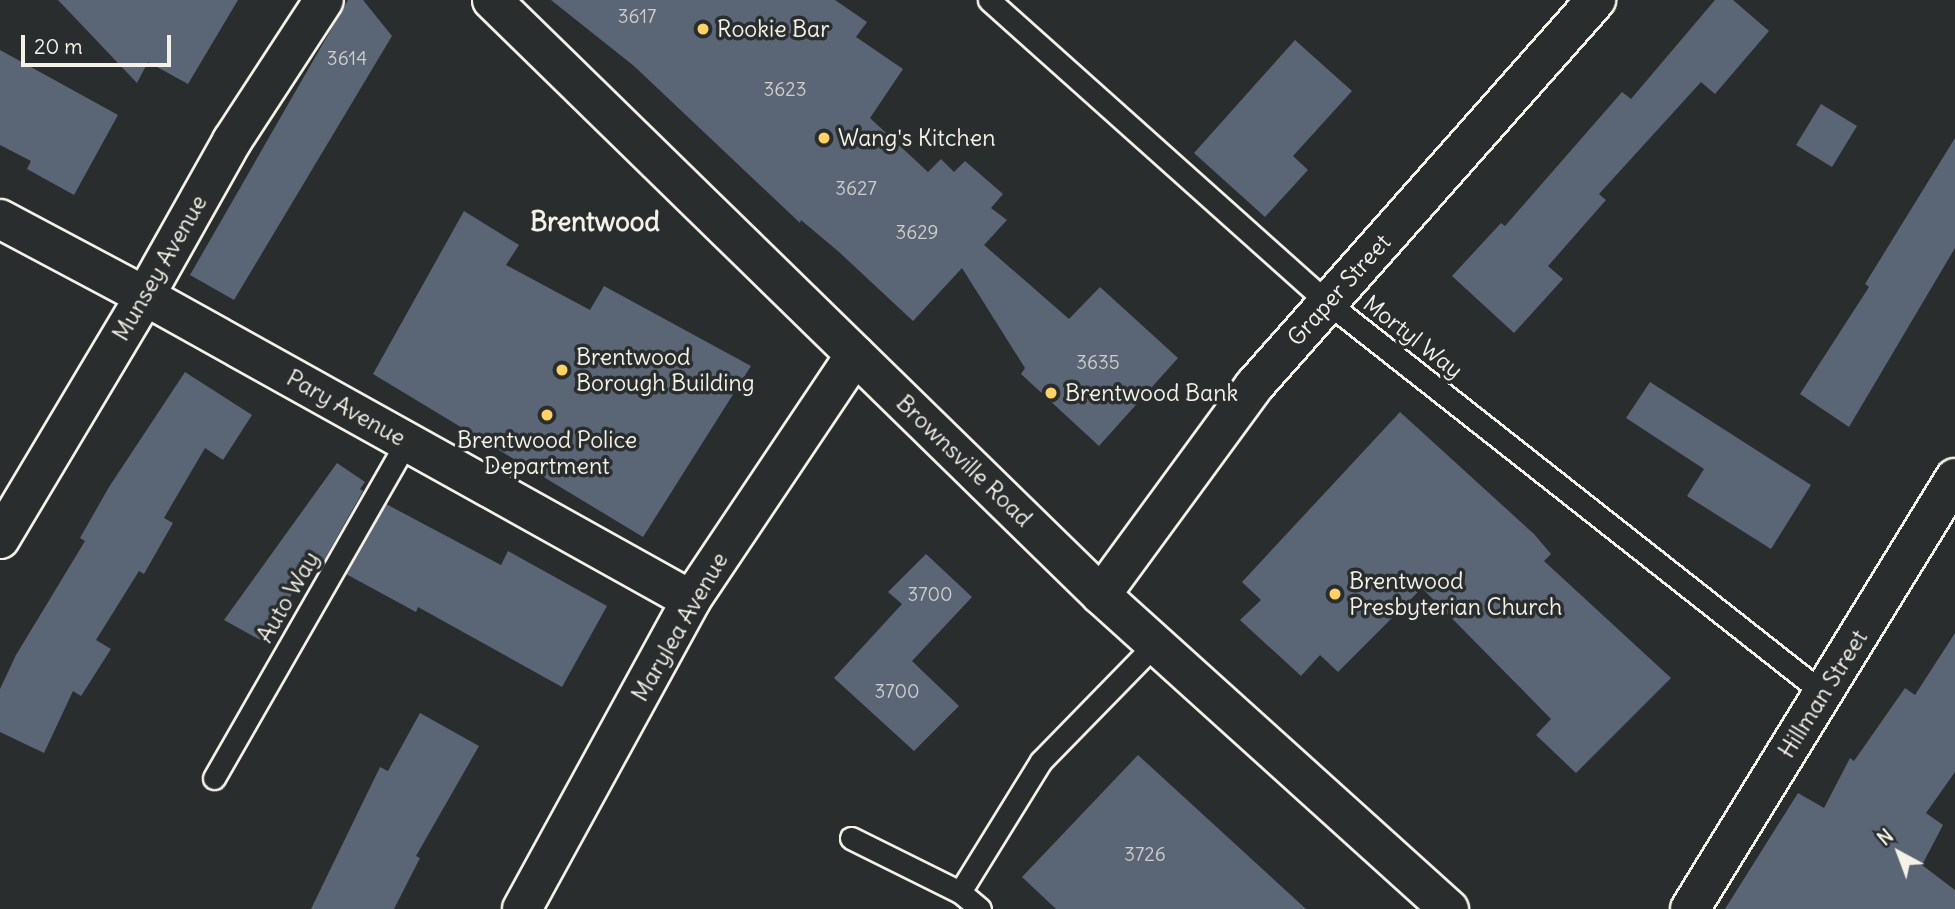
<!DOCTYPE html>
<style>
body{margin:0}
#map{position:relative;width:1955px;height:909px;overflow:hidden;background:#2a2d2e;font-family:Delius,sans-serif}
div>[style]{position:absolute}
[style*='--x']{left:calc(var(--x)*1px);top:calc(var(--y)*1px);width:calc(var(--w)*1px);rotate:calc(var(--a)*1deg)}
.building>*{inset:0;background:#5a6575}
.roads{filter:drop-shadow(2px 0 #f4f1e8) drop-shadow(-2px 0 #f4f1e8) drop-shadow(0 2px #f4f1e8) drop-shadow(0 -2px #f4f1e8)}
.service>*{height:21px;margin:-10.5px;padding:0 10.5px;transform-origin:10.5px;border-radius:10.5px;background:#2a2d2e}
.minor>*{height:38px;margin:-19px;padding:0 19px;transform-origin:19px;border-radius:19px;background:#2a2d2e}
.secondary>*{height:38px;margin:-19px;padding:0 19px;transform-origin:19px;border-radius:19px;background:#2a2d2e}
.dots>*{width:19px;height:19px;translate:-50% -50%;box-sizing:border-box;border:4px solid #2a2d2e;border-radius:50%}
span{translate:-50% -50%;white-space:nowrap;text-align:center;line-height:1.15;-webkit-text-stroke:7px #2a2d2e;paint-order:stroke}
.number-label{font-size:19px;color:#cececb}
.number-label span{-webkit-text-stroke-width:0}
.poi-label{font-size:23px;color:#f4f1e8}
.left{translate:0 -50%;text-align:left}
.street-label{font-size:23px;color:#f4f1e8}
.quarter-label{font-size:26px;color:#f4f1e8;font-weight:700}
.north{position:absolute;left:1864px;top:818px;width:70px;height:70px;-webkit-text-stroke:5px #2a2d2e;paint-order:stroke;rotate:319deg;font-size:19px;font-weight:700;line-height:28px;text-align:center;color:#f4f1e8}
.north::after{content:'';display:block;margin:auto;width:24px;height:32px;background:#f4f1e8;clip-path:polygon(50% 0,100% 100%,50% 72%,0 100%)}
.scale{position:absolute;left:21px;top:35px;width:150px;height:32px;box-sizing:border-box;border:4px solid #f4f1e8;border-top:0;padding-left:9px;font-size:21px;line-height:24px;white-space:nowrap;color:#f4f1e8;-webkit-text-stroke:5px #2a2d2e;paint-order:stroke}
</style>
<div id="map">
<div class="building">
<i style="clip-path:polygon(58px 0,238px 0,188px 84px,148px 62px,137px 83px)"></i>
<i style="clip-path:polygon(348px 0,363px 0,392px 36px,234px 300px,190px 275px)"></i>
<i style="clip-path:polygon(551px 0,835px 0,867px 22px,856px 37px,903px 69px,870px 118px,928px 172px,941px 159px,954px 172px,965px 161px,1003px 194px,991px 208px,1007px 220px,984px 245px,1069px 319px,1100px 287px,1178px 358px,1099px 446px,1021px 374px,1025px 368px,962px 268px,913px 321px,839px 252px,801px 220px,800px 223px,634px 66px)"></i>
<i style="clip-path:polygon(1715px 0,1733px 0,1769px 31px,1715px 94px,1701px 82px,1599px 194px,1606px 200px,1548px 266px,1563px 279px,1514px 333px,1452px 276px,1501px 223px,1505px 226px,1622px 92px,1631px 99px)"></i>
<i style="clip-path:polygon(1295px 40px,1352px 91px,1293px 156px,1308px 170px,1265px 217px,1194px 153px)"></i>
<i style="clip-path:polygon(0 50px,118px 115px,74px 195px,27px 169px,31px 161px,0 145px)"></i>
<i style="clip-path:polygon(1821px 104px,1857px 126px,1832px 167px,1796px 145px)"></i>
<i style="clip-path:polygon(1955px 138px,1955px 248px,1849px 427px,1800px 394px,1869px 287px,1865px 284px)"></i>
<i style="clip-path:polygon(464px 211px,519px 245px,506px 265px,590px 310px,604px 286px,751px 366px,643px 537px,373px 374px)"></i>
<i style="clip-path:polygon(185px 372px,252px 415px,223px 460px,205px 448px,164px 518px,173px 523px,144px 574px,139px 571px,96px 640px,111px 649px,81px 696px,73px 691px,44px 753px,0 732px,0 689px,16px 655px,85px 541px,80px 538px,109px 487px)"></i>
<i style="clip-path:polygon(1650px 382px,1811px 485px,1771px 549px,1687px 496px,1704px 469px,1626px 418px)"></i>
<i style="clip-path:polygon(1400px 412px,1534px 534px,1551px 554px,1544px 561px,1671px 678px,1576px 773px,1536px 735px,1551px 719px,1422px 588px,1338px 672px,1320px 655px,1301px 676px,1240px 620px,1261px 600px,1242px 582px)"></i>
<i style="clip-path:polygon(337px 463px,365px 482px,360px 489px,363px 491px,323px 562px,315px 558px,262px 641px,224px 620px)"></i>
<i style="clip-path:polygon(386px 504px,501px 565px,508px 551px,607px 606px,562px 687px,418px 607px,416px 612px,346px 574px)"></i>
<i style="clip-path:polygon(926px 554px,972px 597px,912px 661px,959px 706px,914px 751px,834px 678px,902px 604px,888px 592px)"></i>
<i style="clip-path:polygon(1955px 633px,1955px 772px,1926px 813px,1943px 825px,1922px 865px,1955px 890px,1955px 909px,1725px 909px,1798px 793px,1824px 808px,1850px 758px,1854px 761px,1905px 688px,1915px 695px)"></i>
<i style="clip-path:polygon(420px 713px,479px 746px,416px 856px,420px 858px,394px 909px,311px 909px,380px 767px,388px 771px)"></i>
<i style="clip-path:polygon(1138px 755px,1306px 909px,1056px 909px,1022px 877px)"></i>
</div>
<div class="roads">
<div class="service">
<i style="--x:989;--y:0;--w:455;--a:41.8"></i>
<i style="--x:1328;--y:303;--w:630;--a:38.23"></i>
<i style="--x:214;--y:778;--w:388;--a:-60.2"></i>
<i style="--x:851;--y:838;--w:122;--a:26.4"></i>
<i style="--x:960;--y:892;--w:26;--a:40"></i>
<i style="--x:960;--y:892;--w:154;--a:-58.3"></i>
<i style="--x:1041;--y:761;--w:163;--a:-45.7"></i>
</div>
<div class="minor">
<i style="--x:0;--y:219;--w:164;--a:28"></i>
<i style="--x:145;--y:296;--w:625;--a:29.11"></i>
<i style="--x:0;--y:539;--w:283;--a:-59.2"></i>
<i style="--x:145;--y:296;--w:178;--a:-60.7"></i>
<i style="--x:232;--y:141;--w:168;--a:-56.9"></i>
<i style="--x:1101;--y:595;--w:259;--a:-53.8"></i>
<i style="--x:1254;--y:386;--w:516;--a:-48.46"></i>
<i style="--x:522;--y:909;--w:352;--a:-61.3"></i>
<i style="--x:691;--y:600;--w:295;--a:-56.2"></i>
<i style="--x:1690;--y:909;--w:506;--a:-58.41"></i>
</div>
<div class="secondary">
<i style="--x:492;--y:0;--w:851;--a:44.33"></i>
<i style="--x:1101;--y:595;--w:469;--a:42.1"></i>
</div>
</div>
<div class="dots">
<i style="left:703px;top:29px;background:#ffd166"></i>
<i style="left:824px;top:138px;background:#ffd166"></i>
<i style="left:562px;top:370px;background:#ffd166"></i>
<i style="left:1051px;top:393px;background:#ffd166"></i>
<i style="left:547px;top:415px;background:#ffd166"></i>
<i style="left:1335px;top:594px;background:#ffd166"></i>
</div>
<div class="number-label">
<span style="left:637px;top:17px">3617</span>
<span style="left:347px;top:59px">3614</span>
<span style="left:785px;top:90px">3623</span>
<span style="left:856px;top:189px">3627</span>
<span style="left:917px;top:233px">3629</span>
<span style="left:1098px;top:363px">3635</span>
<span style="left:930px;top:595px">3700</span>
<span style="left:897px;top:692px">3700</span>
<span style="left:1145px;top:855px">3726</span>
</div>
<div class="poi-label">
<span class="left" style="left:717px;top:29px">Rookie Bar</span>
<span class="left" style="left:838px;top:138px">Wang's Kitchen</span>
<span class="left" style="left:576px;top:370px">Brentwood<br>Borough Building</span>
<span class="left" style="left:1065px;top:393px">Brentwood Bank</span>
<span style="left:547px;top:453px">Brentwood Police<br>Department</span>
<span class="left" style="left:1349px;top:594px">Brentwood<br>Presbyterian Church</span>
</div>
<div class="street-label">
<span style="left:160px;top:268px;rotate:-60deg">Munsey Avenue</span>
<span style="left:1339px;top:290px;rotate:-48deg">Graper Street</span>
<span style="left:1413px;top:337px;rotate:38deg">Mortyl Way</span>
<span style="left:346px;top:408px;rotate:29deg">Pary Avenue</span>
<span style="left:964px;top:461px;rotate:44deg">Brownsville Road</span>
<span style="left:288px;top:597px;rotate:-60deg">Auto Way</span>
<span style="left:680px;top:627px;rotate:-60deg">Marylea Avenue</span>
<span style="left:1823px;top:694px;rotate:-58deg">Hillman Street</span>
</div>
<div class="quarter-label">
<span style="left:595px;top:222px">Brentwood</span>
</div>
<div class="north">N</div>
<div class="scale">20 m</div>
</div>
